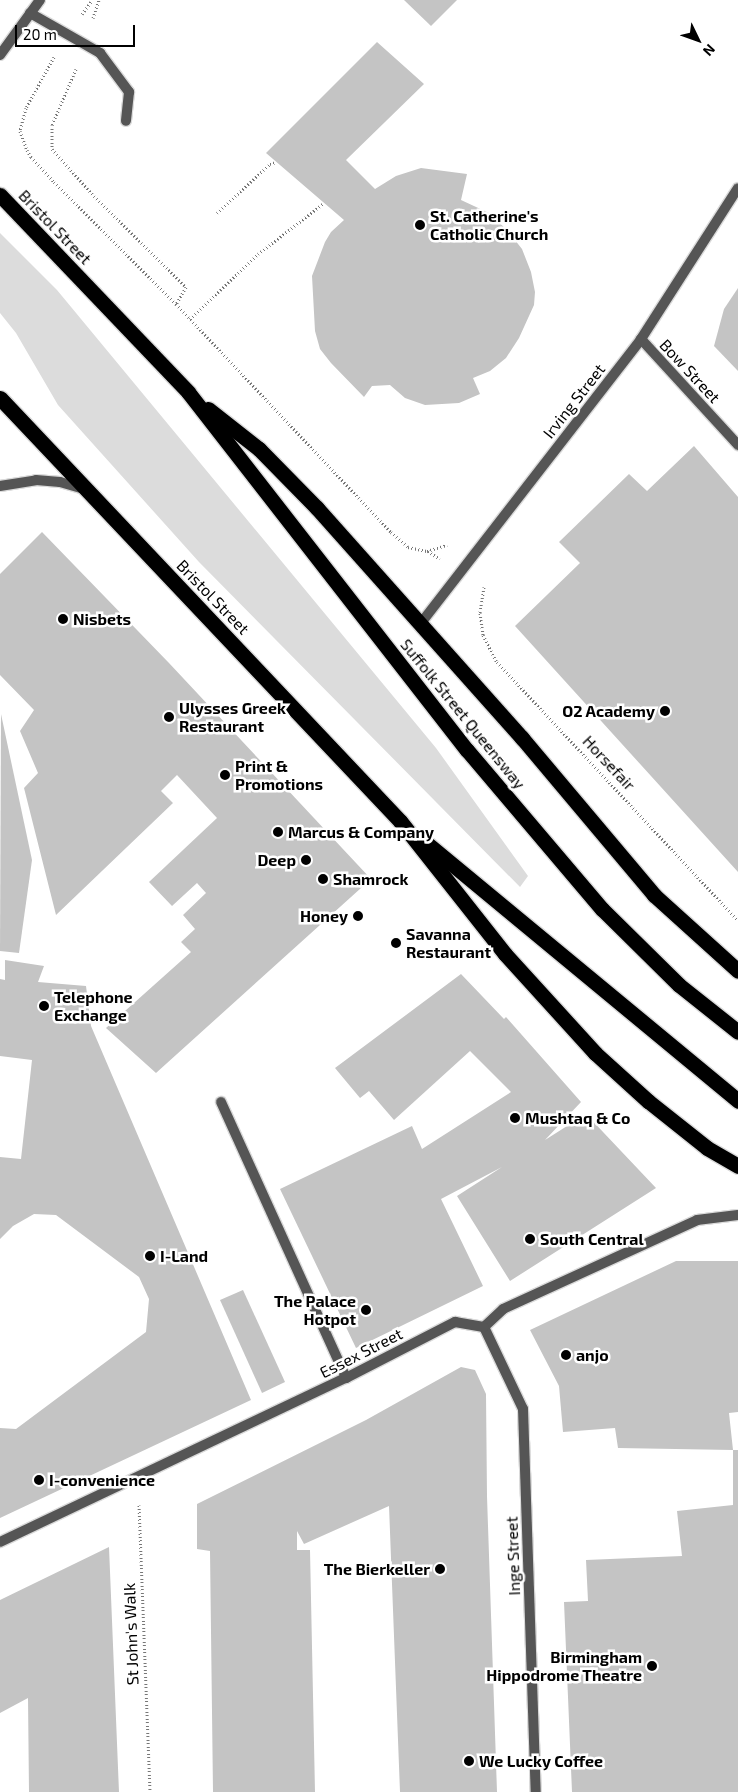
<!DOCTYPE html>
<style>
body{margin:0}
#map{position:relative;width:738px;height:1792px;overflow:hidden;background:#fff;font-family:"Exo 2",sans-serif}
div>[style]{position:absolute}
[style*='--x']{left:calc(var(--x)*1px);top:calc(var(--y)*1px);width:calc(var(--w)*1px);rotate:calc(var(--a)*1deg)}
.green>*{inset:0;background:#dcdcdc}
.building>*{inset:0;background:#c4c4c4}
.path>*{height:3px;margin-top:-1.5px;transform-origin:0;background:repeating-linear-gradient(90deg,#777 0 1px,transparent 0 3.5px)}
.roads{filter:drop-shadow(1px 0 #dbdbdb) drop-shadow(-1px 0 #dbdbdb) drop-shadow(0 1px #dbdbdb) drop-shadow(0 -1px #dbdbdb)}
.lane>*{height:10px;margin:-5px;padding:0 5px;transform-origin:5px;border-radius:5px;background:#555}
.street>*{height:10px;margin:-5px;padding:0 5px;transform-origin:5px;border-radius:5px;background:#555}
.highway>*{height:15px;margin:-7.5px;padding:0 7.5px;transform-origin:7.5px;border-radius:7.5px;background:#000}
.dots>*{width:14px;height:14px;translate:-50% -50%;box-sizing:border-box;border:2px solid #fff;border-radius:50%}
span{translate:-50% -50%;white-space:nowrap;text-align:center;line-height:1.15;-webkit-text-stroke:5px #fff;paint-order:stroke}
.poi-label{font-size:16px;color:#000;font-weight:700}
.left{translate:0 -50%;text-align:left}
.right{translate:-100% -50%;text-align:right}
.street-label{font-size:16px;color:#000}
.north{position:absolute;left:673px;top:15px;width:50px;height:50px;-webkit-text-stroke:4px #fff;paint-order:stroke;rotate:132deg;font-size:14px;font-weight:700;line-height:20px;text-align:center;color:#000}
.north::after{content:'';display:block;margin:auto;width:18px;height:22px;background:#000;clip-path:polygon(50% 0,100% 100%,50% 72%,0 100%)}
.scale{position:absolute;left:15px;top:25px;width:120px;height:22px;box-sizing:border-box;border:2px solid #000;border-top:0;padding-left:6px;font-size:15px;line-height:18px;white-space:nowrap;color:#000;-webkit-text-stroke:4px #fff;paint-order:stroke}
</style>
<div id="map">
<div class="green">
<i style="clip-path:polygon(0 233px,57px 290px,436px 748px,528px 876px,520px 887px,199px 562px,58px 405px,16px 333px,0 313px)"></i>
</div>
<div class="building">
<i style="clip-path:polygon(404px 0,457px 0,431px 26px)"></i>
<i style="clip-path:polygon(377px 42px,424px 84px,346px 160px,375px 189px,396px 176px,421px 168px,467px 174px,461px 200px,489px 213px,507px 230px,522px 249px,531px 272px,535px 292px,534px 305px,519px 338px,506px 358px,490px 371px,473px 378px,480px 394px,459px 403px,425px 405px,405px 398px,390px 385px,372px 386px,364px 397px,331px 363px,320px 349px,315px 331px,312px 276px,325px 242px,331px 232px,344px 220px,266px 153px)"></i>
<i style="clip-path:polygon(738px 288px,738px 371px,714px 346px,724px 309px)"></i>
<i style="clip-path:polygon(694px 446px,738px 497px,738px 872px,515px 626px,580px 563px,559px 542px,629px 474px,647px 491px)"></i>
<i style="clip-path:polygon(42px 532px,169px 663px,371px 879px,156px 1073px,106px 1028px,191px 952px,181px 942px,195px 929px,183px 915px,206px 893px,197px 883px,172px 906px,149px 882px,217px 818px,177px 775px,161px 791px,173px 803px,56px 915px,24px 788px,38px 773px,20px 731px,34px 710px,0 675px,0 574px)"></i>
<i style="clip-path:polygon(1px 714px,32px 860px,19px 953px,0 951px)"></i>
<i style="clip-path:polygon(5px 960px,44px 966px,38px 982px,86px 986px,91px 1026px,251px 1400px,0 1518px,0 1428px,16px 1429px,146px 1332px,149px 1299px,139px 1277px,56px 1215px,34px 1214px,13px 1226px,0 1239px,0 1157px,21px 1159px,32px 1060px,0 1056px,0 979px,5px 980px)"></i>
<i style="clip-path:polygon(461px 974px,504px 1019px,506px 1017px,581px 1102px,545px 1140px,586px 1114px,656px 1188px,510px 1281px,457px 1196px,502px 1167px,441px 1199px,483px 1286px,356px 1348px,280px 1189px,412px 1126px,422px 1149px,511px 1092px,470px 1051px,394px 1120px,369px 1091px,360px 1098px,335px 1068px)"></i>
<i style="clip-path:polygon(676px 1261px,738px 1261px,738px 1412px,729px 1413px,733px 1450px,618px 1448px,615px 1428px,563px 1432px,559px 1386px,530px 1330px)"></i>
<i style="clip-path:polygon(243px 1290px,285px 1382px,262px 1393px,220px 1300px)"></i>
<i style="clip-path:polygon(461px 1367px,475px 1370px,486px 1394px,487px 1496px,497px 1792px,400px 1792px,389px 1506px,304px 1544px,297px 1531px,297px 1550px,310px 1550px,315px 1792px,213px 1792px,210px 1551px,197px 1549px,197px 1504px,366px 1420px)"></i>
<i style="clip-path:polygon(733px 1450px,738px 1450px,738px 1792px,572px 1792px,564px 1602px,588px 1601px,586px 1560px,682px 1556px,677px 1511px,733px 1505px)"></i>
<i style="clip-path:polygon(109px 1547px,119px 1792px,29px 1792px,28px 1698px,0 1713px,0 1600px)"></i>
</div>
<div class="path">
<i style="--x:82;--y:14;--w:17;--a:-54"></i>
<i style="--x:93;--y:18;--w:19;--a:-72"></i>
<i style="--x:54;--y:57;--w:58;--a:118.8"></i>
<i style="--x:26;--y:108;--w:24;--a:105"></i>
<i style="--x:20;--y:131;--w:20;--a:70"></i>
<i style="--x:27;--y:150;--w:8;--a:60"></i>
<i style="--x:31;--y:157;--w:34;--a:47"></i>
<i style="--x:54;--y:182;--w:173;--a:45"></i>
<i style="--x:76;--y:69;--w:61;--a:113.2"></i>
<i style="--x:52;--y:125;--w:24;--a:90"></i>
<i style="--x:52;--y:149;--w:63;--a:48.2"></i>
<i style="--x:94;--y:196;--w:129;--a:44.7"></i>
<i style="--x:186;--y:287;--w:20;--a:120"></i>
<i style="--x:176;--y:304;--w:313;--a:46.7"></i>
<i style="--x:391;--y:532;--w:23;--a:41"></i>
<i style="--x:408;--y:547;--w:19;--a:12"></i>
<i style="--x:427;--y:551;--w:21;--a:-17"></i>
<i style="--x:217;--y:213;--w:72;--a:-42.8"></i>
<i style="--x:270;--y:164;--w:6;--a:-18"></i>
<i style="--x:190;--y:319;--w:94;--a:-43.7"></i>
<i style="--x:258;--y:254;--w:83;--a:-37.7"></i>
<i style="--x:428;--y:551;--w:14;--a:34"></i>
<i style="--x:484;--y:587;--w:26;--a:99"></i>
<i style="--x:480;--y:613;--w:22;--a:82"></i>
<i style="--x:483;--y:635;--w:30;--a:63"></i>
<i style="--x:497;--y:662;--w:353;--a:47"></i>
<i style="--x:139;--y:1505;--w:287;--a:87.8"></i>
</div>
<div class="roads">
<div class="lane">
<i style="--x:30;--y:13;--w:81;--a:29.7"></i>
<i style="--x:100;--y:53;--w:49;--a:53.4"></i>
<i style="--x:129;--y:92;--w:29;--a:96"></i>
<i style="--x:221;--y:1102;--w:303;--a:65.6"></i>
</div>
<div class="street">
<i style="--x:0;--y:55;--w:68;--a:-54"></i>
<i style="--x:641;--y:339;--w:144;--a:47.5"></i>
<i style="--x:0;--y:486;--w:36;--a:-9"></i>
<i style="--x:36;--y:480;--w:24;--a:5"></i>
<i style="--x:60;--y:482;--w:25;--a:16"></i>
<i style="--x:421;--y:623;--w:359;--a:-52.2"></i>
<i style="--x:641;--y:339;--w:179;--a:-57.3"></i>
<i style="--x:484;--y:1327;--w:91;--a:64.6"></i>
<i style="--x:523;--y:1409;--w:383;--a:88.1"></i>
<i style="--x:484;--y:1327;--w:26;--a:-43"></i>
<i style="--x:503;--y:1309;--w:213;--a:-24.6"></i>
<i style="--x:697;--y:1220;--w:41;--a:-7"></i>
<i style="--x:0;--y:1542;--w:383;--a:-25.4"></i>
<i style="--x:346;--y:1378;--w:123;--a:-27.2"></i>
<i style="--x:455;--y:1322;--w:29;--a:10"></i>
</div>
<div class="highway">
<i style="--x:0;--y:195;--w:272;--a:46.3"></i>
<i style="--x:188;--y:392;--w:454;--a:52.1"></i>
<i style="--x:467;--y:750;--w:209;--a:49.7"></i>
<i style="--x:602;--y:909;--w:108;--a:44.6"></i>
<i style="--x:679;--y:985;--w:75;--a:38.5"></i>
<i style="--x:0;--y:398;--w:582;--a:46.6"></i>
<i style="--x:400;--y:821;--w:169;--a:51.7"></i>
<i style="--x:505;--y:954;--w:134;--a:47.7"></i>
<i style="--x:595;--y:1053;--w:72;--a:42.2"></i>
<i style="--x:648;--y:1101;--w:75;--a:38.5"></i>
<i style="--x:707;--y:1148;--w:36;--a:30"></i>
<i style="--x:208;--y:409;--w:65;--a:38.1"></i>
<i style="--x:259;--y:449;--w:83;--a:45.5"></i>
<i style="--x:317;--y:508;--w:308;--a:48.3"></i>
<i style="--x:522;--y:738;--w:205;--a:49.9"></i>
<i style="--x:654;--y:895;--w:113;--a:42.1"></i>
<i style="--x:424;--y:841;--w:408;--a:39.6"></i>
</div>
</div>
<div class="dots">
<i style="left:420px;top:225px;background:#000"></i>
<i style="left:63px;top:619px;background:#000"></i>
<i style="left:665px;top:711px;background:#000"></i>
<i style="left:169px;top:717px;background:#000"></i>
<i style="left:225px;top:775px;background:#000"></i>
<i style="left:278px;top:832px;background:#000"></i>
<i style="left:306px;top:860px;background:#000"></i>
<i style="left:323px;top:879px;background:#000"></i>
<i style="left:358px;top:916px;background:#000"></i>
<i style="left:396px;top:943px;background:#000"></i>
<i style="left:44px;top:1006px;background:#000"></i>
<i style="left:515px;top:1118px;background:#000"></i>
<i style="left:530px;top:1239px;background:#000"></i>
<i style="left:150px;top:1256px;background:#000"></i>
<i style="left:366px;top:1310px;background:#000"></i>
<i style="left:566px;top:1355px;background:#000"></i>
<i style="left:39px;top:1480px;background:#000"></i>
<i style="left:440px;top:1569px;background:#000"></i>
<i style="left:652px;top:1666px;background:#000"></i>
<i style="left:469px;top:1761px;background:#000"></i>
</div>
<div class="poi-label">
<span class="left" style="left:430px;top:225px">St. Catherine's<br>Catholic Church</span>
<span class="left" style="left:73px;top:619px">Nisbets</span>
<span class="left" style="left:179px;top:717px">Ulysses Greek<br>Restaurant</span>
<span class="right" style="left:655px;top:711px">O2 Academy</span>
<span class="left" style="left:235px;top:775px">Print &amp;<br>Promotions</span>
<span class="left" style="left:288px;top:832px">Marcus &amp; Company</span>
<span class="right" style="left:296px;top:860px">Deep</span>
<span class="left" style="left:333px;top:879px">Shamrock</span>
<span class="right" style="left:348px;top:916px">Honey</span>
<span class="left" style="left:406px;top:943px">Savanna<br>Restaurant</span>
<span class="left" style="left:54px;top:1006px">Telephone<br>Exchange</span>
<span class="left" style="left:525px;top:1118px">Mushtaq &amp; Co</span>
<span class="left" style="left:540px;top:1239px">South Central</span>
<span class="left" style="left:160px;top:1256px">I-Land</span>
<span class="right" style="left:356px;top:1310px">The Palace<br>Hotpot</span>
<span class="left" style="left:576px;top:1355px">anjo</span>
<span class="left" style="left:49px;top:1480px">I-convenience</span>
<span class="right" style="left:430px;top:1569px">The Bierkeller</span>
<span class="right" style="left:642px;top:1666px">Birmingham<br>Hippodrome Theatre</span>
<span class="left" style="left:479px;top:1761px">We Lucky Coffee</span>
</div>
<div class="street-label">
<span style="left:55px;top:227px;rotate:46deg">Bristol Street</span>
<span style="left:690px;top:371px;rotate:47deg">Bow Street</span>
<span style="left:574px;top:401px;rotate:-52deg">Irving Street</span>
<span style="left:213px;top:597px;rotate:46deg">Bristol Street</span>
<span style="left:463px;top:714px;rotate:51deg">Suffolk Street Queensway</span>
<span style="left:609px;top:763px;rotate:47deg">Horsefair</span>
<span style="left:361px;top:1353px;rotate:-27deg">Essex Street</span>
<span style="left:513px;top:1556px;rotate:-92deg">Inge Street</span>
<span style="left:131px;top:1634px;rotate:-92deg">St John's Walk</span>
</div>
<div class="north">N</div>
<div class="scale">20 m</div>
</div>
